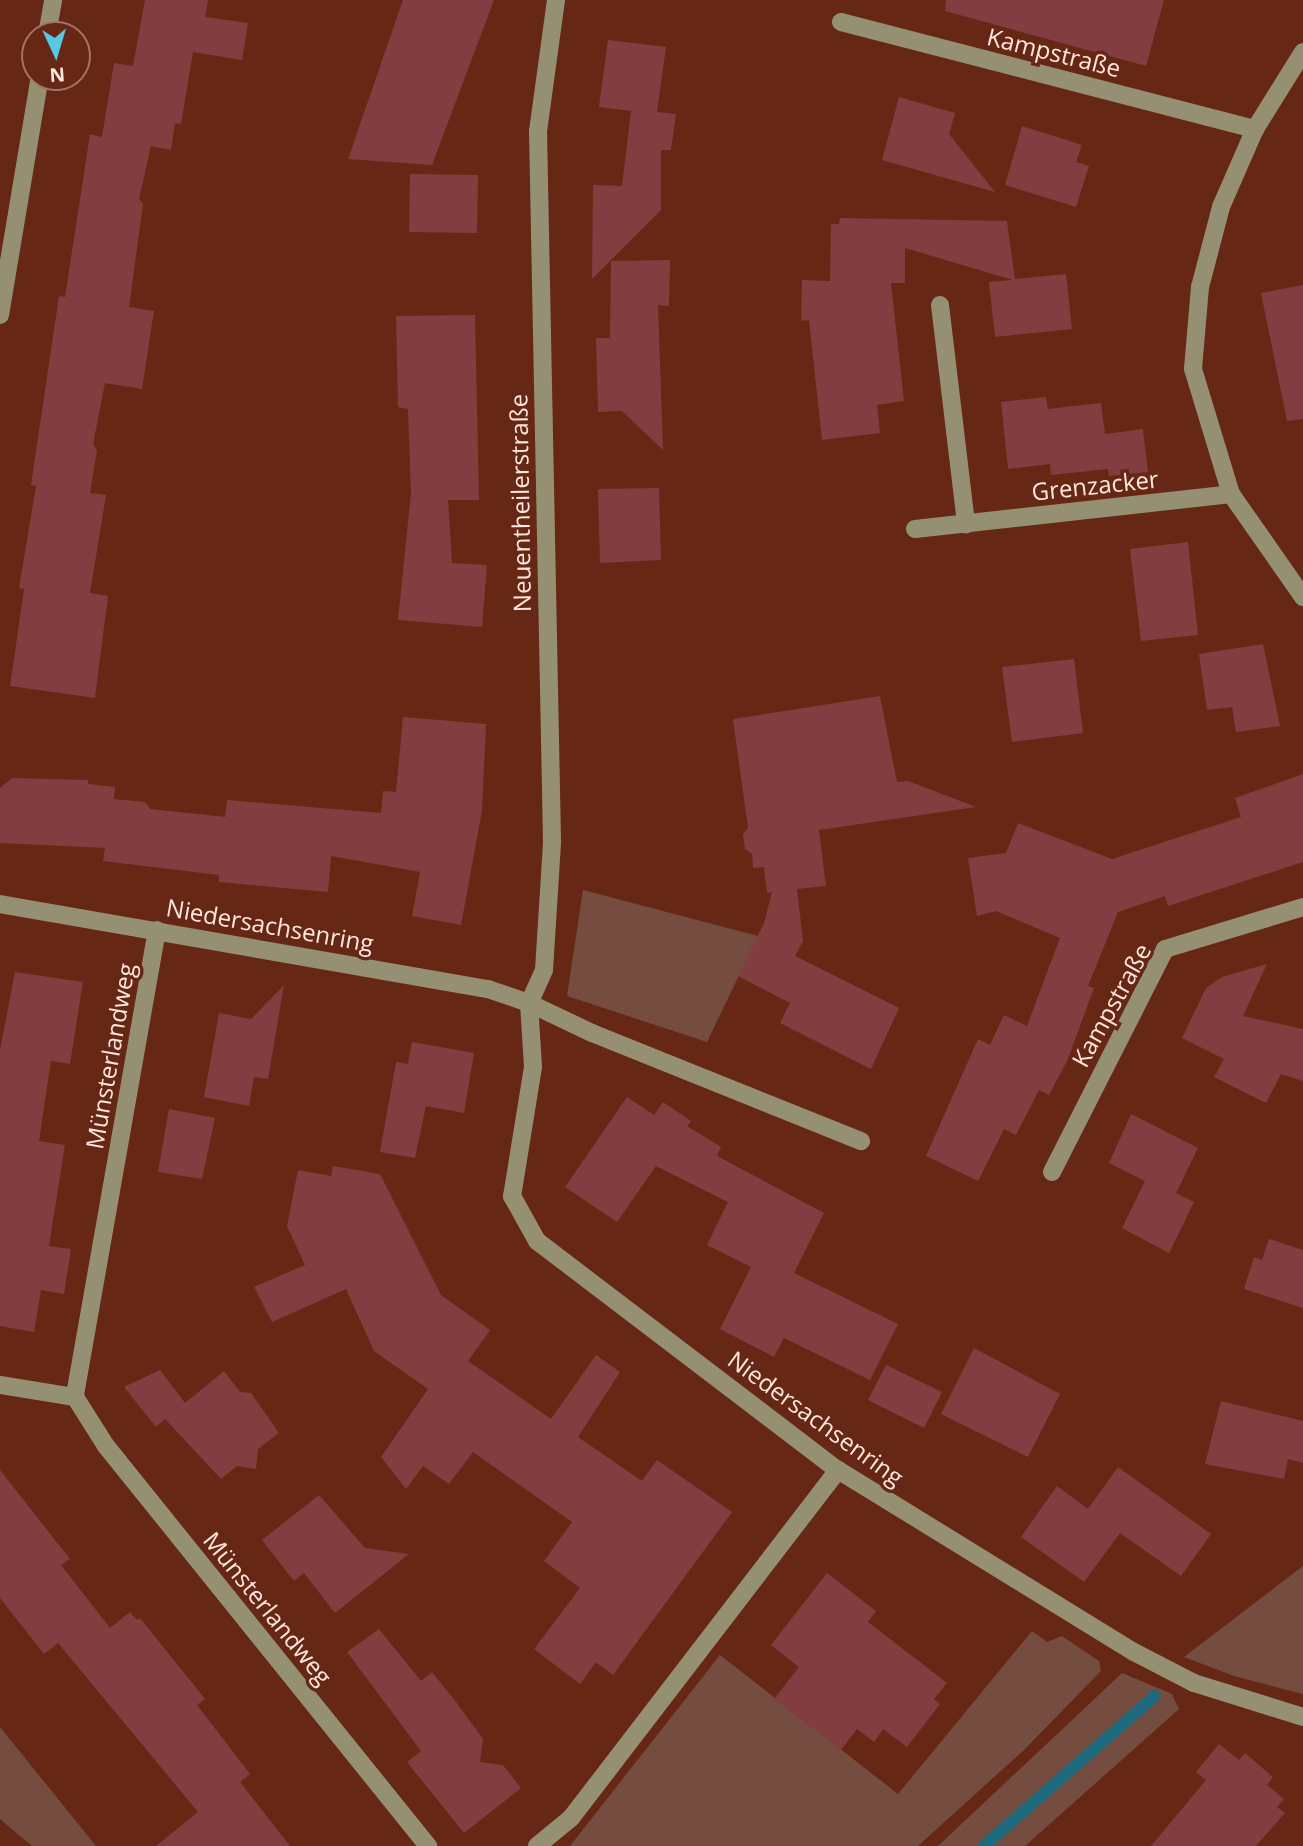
<!DOCTYPE html>
<meta charset="utf-8">
<style>
body{margin:0}
#map{position:relative;width:1303px;height:1846px;overflow:hidden;background:#662814;font-family:"Open Sans",sans-serif}
div>[style]{position:absolute}
[style*='--x']{left:calc(var(--x)*1px);top:calc(var(--y)*1px);width:calc(var(--w)*1px);rotate:calc(var(--a)*1deg)}
.green>*{inset:0;background:#744c40}
.stream>*{height:12px;margin:-6px;padding:0 6px;transform-origin:6px;border-radius:6px;background:#1e6a7d}
.building>*{inset:0;background:#823d41}
.minor>*{height:18px;margin:-9px;padding:0 9px;transform-origin:9px;border-radius:9px;background:#969072}
span{translate:-50% -50%;white-space:nowrap;text-align:center;line-height:1.15;-webkit-text-stroke:7px #662814;paint-order:stroke}
.street-label{font-size:24px;color:#ffe7df}
.north{position:absolute;left:21px;top:21px;width:70px;height:70px;box-sizing:border-box;background:#662814;border:2px solid #a37465;border-radius:50%;rotate:176deg;font-size:19px;font-weight:700;line-height:28px;text-align:center;color:#ffe7df}
.north::after{content:'';display:block;margin:auto;width:24px;height:32px;background:#59c8e5;clip-path:polygon(50% 0,100% 100%,50% 72%,0 100%)}
</style>
<div id="map">
<div class="green">
<i style="clip-path:polygon(583px 890px,758px 936px,707px 1042px,567px 996px)"></i>
<i style="clip-path:polygon(1303px 1566px,1303px 1694px,1234px 1676px,1184px 1657px)"></i>
<i style="clip-path:polygon(1032px 1631px,1047px 1642px,1062px 1636px,1099px 1661px,1101px 1671px,1024px 1750px,918px 1846px,570px 1846px,720px 1655px,898px 1794px)"></i>
<i style="clip-path:polygon(1122px 1673px,1172px 1694px,1179px 1709px,1025px 1846px,938px 1846px)"></i>
<i style="clip-path:polygon(0 1727px,96px 1846px,32px 1846px,0 1819px)"></i>
</div>
<div class="stream">
<i style="--x:984;--y:1846;--w:227;--a:-41.3"></i>
</div>
<div class="building">
<i style="clip-path:polygon(145px 0,208px 0,205px 17px,248px 23px,242px 60px,193px 52px,181px 124px,175px 123px,171px 150px,151px 146px,139px 199px,143px 204px,129px 307px,154px 311px,142px 389px,105px 383px,93px 444px,97px 450px,90px 493px,106px 495px,90px 593px,108px 596px,95px 698px,10px 686px,24px 589px,19px 588px,36px 486px,31px 485px,59px 296px,65px 297px,90px 134px,102px 137px,114px 63px,133px 66px)"></i>
<i style="clip-path:polygon(403px 0,494px 0,432px 165px,348px 159px)"></i>
<i style="clip-path:polygon(946px 0,1164px 0,1146px 66px,945px 11px)"></i>
<i style="clip-path:polygon(608px 40px,666px 47px,657px 112px,676px 114px,671px 150px,661px 150px,661px 210px,592px 279px,593px 185px,622px 186px,631px 111px,599px 107px)"></i>
<i style="clip-path:polygon(899px 97px,955px 113px,949px 134px,995px 192px,882px 160px)"></i>
<i style="clip-path:polygon(1022px 126px,1082px 145px,1076px 162px,1089px 166px,1076px 207px,1005px 185px)"></i>
<i style="clip-path:polygon(410px 174px,478px 175px,477px 233px,409px 232px)"></i>
<i style="clip-path:polygon(840px 218px,1007px 221px,1015px 279px,1066px 274px,1072px 329px,995px 337px,989px 282px,1013px 280px,905px 248px,905px 283px,891px 283px,904px 401px,877px 405px,880px 433px,822px 440px,809px 320px,801px 321px,802px 280px,830px 281px,831px 224px,839px 224px)"></i>
<i style="clip-path:polygon(670px 260px,669px 306px,658px 305px,663px 450px,622px 411px,598px 412px,596px 338px,610px 338px,611px 261px)"></i>
<i style="clip-path:polygon(1303px 285px,1303px 419px,1287px 421px,1261px 293px)"></i>
<i style="clip-path:polygon(475px 315px,479px 500px,448px 500px,452px 563px,487px 565px,482px 627px,398px 620px,411px 493px,408px 409px,398px 407px,396px 316px)"></i>
<i style="clip-path:polygon(1046px 397px,1048px 409px,1101px 403px,1105px 434px,1143px 429px,1148px 472px,1109px 476px,1108px 469px,1051px 475px,1050px 464px,1008px 469px,1001px 402px)"></i>
<i style="clip-path:polygon(659px 488px,661px 560px,600px 563px,598px 489px)"></i>
<i style="clip-path:polygon(1188px 542px,1198px 635px,1141px 641px,1130px 549px)"></i>
<i style="clip-path:polygon(1263px 644px,1280px 726px,1236px 732px,1232px 707px,1207px 710px,1199px 654px)"></i>
<i style="clip-path:polygon(1074px 659px,1083px 733px,1012px 742px,1002px 667px)"></i>
<i style="clip-path:polygon(880px 696px,897px 782px,908px 781px,976px 807px,819px 830px,826px 886px,797px 889px,803px 941px,795px 956px,899px 1008px,871px 1069px,780px 1023px,790px 1003px,738px 976px,764px 923px,772px 892px,767px 893px,764px 867px,753px 868px,752px 854px,745px 849px,743px 834px,748px 828px,733px 719px)"></i>
<i style="clip-path:polygon(403px 717px,486px 724px,482px 810px,461px 925px,412px 916px,420px 872px,331px 856px,328px 892px,219px 882px,219px 875px,103px 861px,105px 848px,0 843px,0 788px,12px 778px,88px 780px,88px 784px,115px 787px,114px 799px,145px 802px,150px 809px,225px 817px,227px 800px,381px 813px,383px 791px,396px 792px)"></i>
<i style="clip-path:polygon(1303px 774px,1303px 862px,1168px 906px,1165px 896px,1118px 912px,1088px 986px,1094px 988px,1068px 1059px,1049px 1095px,1039px 1090px,1016px 1135px,1004px 1129px,978px 1181px,926px 1156px,978px 1039px,990px 1045px,1004px 1015px,1027px 1026px,1060px 938px,996px 911px,977px 916px,968px 858px,1006px 853px,1018px 823px,1112px 859px,1241px 817px,1235px 798px)"></i>
<i style="clip-path:polygon(1267px 964px,1243px 1016px,1303px 1029px,1303px 1081px,1281px 1074px,1266px 1103px,1214px 1077px,1224px 1059px,1182px 1038px,1206px 988px,1222px 977px)"></i>
<i style="clip-path:polygon(15px 972px,83px 982px,70px 1064px,51px 1061px,39px 1141px,65px 1145px,49px 1246px,71px 1249px,64px 1294px,41px 1290px,34px 1332px,0 1326px,0 1050px)"></i>
<i style="clip-path:polygon(284px 985px,268px 1079px,254px 1077px,249px 1106px,204px 1097px,219px 1013px,251px 1019px)"></i>
<i style="clip-path:polygon(412px 1042px,474px 1053px,464px 1113px,426px 1106px,415px 1158px,380px 1152px,396px 1062px,408px 1064px)"></i>
<i style="clip-path:polygon(627px 1097px,654px 1115px,663px 1102px,691px 1121px,687px 1126px,721px 1147px,717px 1156px,824px 1213px,794px 1273px,898px 1324px,870px 1380px,784px 1338px,774px 1357px,720px 1329px,751px 1267px,707px 1245px,728px 1202px,656px 1166px,617px 1222px,565px 1187px)"></i>
<i style="clip-path:polygon(169px 1109px,215px 1118px,202px 1179px,158px 1172px)"></i>
<i style="clip-path:polygon(1131px 1114px,1198px 1148px,1176px 1193px,1194px 1202px,1169px 1253px,1122px 1228px,1145px 1181px,1109px 1163px)"></i>
<i style="clip-path:polygon(333px 1166px,380px 1174px,441px 1295px,490px 1330px,468px 1361px,551px 1419px,596px 1355px,620px 1372px,578px 1437px,642px 1481px,657px 1460px,732px 1512px,613px 1675px,596px 1662px,580px 1684px,534px 1649px,580px 1588px,544px 1561px,572px 1522px,473px 1452px,449px 1484px,423px 1466px,406px 1489px,381px 1457px,428px 1389px,374px 1351px,346px 1289px,272px 1322px,254px 1287px,305px 1265px,287px 1226px,298px 1170px,331px 1176px)"></i>
<i style="clip-path:polygon(1269px 1239px,1303px 1250px,1303px 1308px,1244px 1289px,1254px 1257px,1262px 1260px)"></i>
<i style="clip-path:polygon(974px 1348px,1060px 1394px,1028px 1457px,941px 1414px)"></i>
<i style="clip-path:polygon(886px 1365px,942px 1392px,924px 1428px,868px 1400px)"></i>
<i style="clip-path:polygon(160px 1370px,185px 1403px,224px 1371px,240px 1392px,251px 1393px,279px 1433px,258px 1449px,256px 1469px,237px 1466px,221px 1479px,165px 1419px,156px 1427px,124px 1387px)"></i>
<i style="clip-path:polygon(1221px 1401px,1303px 1421px,1303px 1463px,1288px 1459px,1284px 1479px,1205px 1464px)"></i>
<i style="clip-path:polygon(1118px 1467px,1211px 1534px,1181px 1576px,1120px 1533px,1084px 1582px,1021px 1537px,1057px 1486px,1088px 1509px)"></i>
<i style="clip-path:polygon(0 1470px,70px 1559px,61px 1565px,110px 1628px,130px 1612px,137px 1620px,140px 1618px,205px 1699px,197px 1705px,250px 1774px,240px 1782px,290px 1846px,156px 1846px,198px 1812px,58px 1643px,44px 1654px,0 1598px)"></i>
<i style="clip-path:polygon(319px 1495px,365px 1548px,409px 1554px,335px 1613px,304px 1573px,294px 1581px,262px 1540px)"></i>
<i style="clip-path:polygon(827px 1573px,876px 1611px,868px 1622px,947px 1683px,934px 1699px,940px 1704px,907px 1747px,883px 1729px,874px 1742px,857px 1729px,841px 1750px,774px 1699px,799px 1667px,771px 1645px)"></i>
<i style="clip-path:polygon(379px 1629px,421px 1681px,432px 1672px,456px 1702px,483px 1739px,480px 1762px,503px 1765px,521px 1788px,464px 1833px,407px 1762px,421px 1751px,347px 1652px)"></i>
<i style="clip-path:polygon(1219px 1744px,1239px 1760px,1245px 1753px,1273px 1777px,1267px 1785px,1284px 1799px,1277px 1807px,1285px 1813px,1256px 1846px,1151px 1846px,1206px 1780px,1196px 1772px)"></i>
</div>
<div class="minor">
<i style="--x:556;--y:0;--w:132;--a:97.8"></i>
<i style="--x:538;--y:131;--w:712;--a:88.87"></i>
<i style="--x:552;--y:843;--w:127;--a:93.6"></i>
<i style="--x:544;--y:970;--w:36;--a:114"></i>
<i style="--x:529;--y:1003;--w:70;--a:25.5"></i>
<i style="--x:592;--y:1033;--w:290;--a:21.9"></i>
<i style="--x:841;--y:22;--w:428;--a:14.5"></i>
<i style="--x:47;--y:35;--w:36;--a:-80"></i>
<i style="--x:1303;--y:52;--w:91;--a:121.9"></i>
<i style="--x:1255;--y:129;--w:85;--a:113.6"></i>
<i style="--x:1221;--y:207;--w:83;--a:104.7"></i>
<i style="--x:1200;--y:287;--w:82;--a:94.9"></i>
<i style="--x:1193;--y:369;--w:131;--a:73.1"></i>
<i style="--x:1231;--y:494;--w:126;--a:55"></i>
<i style="--x:940;--y:305;--w:221;--a:83.2"></i>
<i style="--x:0;--y:315;--w:241;--a:-80.5"></i>
<i style="--x:915;--y:529;--w:318;--a:-6.3"></i>
<i style="--x:0;--y:904;--w:495;--a:9.9"></i>
<i style="--x:488;--y:989;--w:43;--a:18.9"></i>
<i style="--x:529;--y:1003;--w:64;--a:86.4"></i>
<i style="--x:533;--y:1067;--w:131;--a:99.2"></i>
<i style="--x:512;--y:1196;--w:51;--a:60.9"></i>
<i style="--x:537;--y:1241;--w:378;--a:37.3"></i>
<i style="--x:838;--y:1470;--w:347;--a:31.6"></i>
<i style="--x:1134;--y:1652;--w:68;--a:27.3"></i>
<i style="--x:1194;--y:1683;--w:114;--a:17.3"></i>
<i style="--x:157;--y:930;--w:474;--a:100"></i>
<i style="--x:75;--y:1397;--w:58;--a:57.7"></i>
<i style="--x:106;--y:1446;--w:514;--a:51.17"></i>
<i style="--x:1052;--y:1172;--w:250;--a:-63.1"></i>
<i style="--x:1165;--y:949;--w:144;--a:-16.9"></i>
<i style="--x:0;--y:1385;--w:76;--a:9.1"></i>
<i style="--x:537;--y:1846;--w:44;--a:-39.5"></i>
<i style="--x:571;--y:1818;--w:439;--a:-52.5"></i>
</div>
<div class="street-label">
<span style="left:1054px;top:52px;rotate:14deg">Kampstraße</span>
<span style="left:1095px;top:485px;rotate:-6deg">Grenzacker</span>
<span style="left:520px;top:503px;rotate:-91deg">Neuentheilerstraße</span>
<span style="left:270px;top:925px;rotate:10deg">Niedersachsenring</span>
<span style="left:1111px;top:1005px;rotate:-61deg">Kampstraße</span>
<span style="left:110px;top:1056px;rotate:-80deg">Münsterlandweg</span>
<span style="left:816px;top:1418px;rotate:36deg">Niedersachsenring</span>
<span style="left:268px;top:1608px;rotate:51deg">Münsterlandweg</span>
</div>
<div class="north">N</div>
</div>
